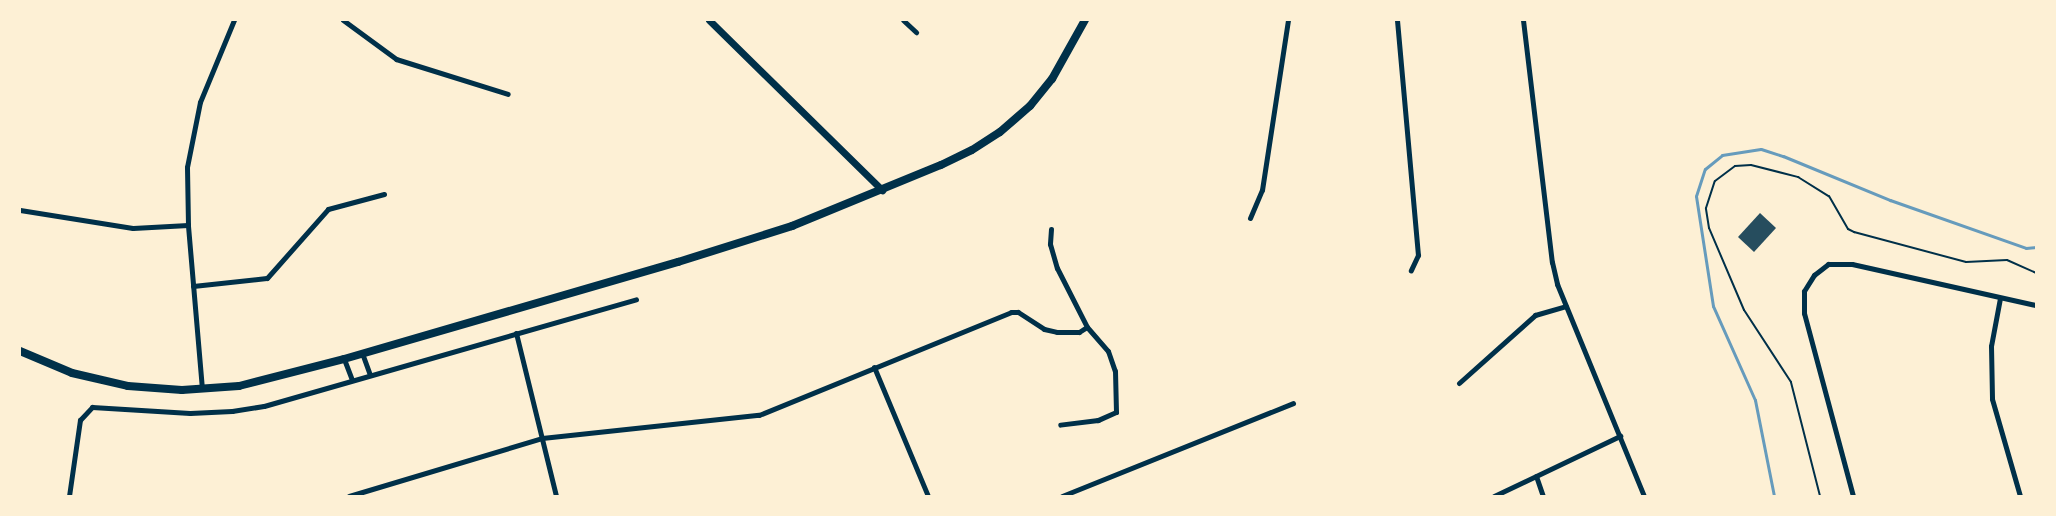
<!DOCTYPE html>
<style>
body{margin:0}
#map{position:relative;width:2056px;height:516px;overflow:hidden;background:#fdf0d5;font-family:Mulish,sans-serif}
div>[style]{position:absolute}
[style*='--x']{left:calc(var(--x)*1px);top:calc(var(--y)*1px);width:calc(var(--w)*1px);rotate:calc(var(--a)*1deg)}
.stream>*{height:3px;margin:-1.5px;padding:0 1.5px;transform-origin:1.5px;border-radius:1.5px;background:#669bbc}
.building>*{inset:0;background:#264d5e}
.path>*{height:2px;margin:-1px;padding:0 1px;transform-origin:1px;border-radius:1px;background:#003049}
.minor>*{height:5px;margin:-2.5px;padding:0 2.5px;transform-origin:2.5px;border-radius:2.5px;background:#003049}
.tertiary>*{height:7px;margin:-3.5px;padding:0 3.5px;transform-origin:3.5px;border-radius:3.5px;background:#003049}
.secondary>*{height:8px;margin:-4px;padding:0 4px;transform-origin:4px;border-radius:4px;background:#003049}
span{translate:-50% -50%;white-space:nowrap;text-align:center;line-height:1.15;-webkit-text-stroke:4.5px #fdf0d5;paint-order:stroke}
.frame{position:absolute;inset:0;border:21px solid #fdf0d5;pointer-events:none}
</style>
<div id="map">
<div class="stream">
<i style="--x:1774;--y:496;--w:98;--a:-101.2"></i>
<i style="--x:1755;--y:400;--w:103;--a:-114.1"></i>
<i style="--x:1713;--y:306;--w:111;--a:-98.8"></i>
<i style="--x:1696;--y:196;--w:28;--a:-72"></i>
<i style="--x:1705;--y:169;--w:22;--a:-39"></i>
<i style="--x:1722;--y:155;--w:39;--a:-9"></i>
<i style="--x:1761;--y:149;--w:23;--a:18"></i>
<i style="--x:1783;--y:156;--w:116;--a:22.4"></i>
<i style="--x:1890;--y:200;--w:144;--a:19.4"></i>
<i style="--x:2026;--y:248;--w:10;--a:-6"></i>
</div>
<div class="building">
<i style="clip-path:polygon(1760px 213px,1776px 228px,1754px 252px,1738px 237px)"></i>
</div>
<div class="path">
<i style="--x:1820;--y:496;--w:118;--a:-104.3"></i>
<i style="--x:1791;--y:382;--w:86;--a:-123.1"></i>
<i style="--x:1744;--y:310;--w:89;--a:-113.1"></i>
<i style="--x:1709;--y:228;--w:20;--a:-99"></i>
<i style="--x:1706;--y:208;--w:28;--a:-72"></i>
<i style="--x:1715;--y:181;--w:25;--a:-37"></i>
<i style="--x:1735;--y:166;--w:16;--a:-4"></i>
<i style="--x:1751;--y:165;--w:49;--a:14.3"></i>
<i style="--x:1798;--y:177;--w:36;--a:32"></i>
<i style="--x:1829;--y:196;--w:38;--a:60"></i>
<i style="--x:1848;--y:229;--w:7;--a:27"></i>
<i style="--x:1854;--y:232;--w:116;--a:15"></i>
<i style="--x:1966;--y:262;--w:41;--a:-2.8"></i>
<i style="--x:2007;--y:260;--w:32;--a:24"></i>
</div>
<div class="minor">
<i style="--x:343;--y:20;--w:66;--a:36.3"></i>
<i style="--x:396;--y:59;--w:117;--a:17.4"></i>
<i style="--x:903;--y:20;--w:18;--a:43"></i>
<i style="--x:1397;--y:20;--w:236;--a:84.9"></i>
<i style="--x:1418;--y:255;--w:17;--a:115"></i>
<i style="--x:1523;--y:20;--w:244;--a:83.2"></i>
<i style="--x:1552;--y:262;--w:23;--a:77"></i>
<i style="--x:1557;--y:284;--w:229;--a:67.7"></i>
<i style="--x:20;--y:210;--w:114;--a:9.1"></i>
<i style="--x:133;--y:228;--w:55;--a:-3.1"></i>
<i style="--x:1250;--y:218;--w:30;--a:-67"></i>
<i style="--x:1262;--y:190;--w:172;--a:-81.3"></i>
<i style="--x:1051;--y:229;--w:15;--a:94"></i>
<i style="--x:1050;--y:244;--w:25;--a:74"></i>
<i style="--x:1057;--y:268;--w:66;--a:63"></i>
<i style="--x:193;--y:286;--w:74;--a:-6.2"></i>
<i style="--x:267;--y:278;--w:92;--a:-48.5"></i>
<i style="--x:328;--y:209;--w:58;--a:-15"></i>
<i style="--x:2000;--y:298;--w:49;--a:100.6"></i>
<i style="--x:1991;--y:346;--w:53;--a:88.9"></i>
<i style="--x:1992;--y:399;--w:101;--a:73.9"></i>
<i style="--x:516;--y:333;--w:168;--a:76.2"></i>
<i style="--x:362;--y:353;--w:23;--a:70"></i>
<i style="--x:344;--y:359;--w:22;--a:69"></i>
<i style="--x:874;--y:367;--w:140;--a:67.3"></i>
<i style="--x:1459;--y:383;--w:102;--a:-41.8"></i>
<i style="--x:1535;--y:315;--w:32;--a:-16"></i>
<i style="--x:202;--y:389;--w:165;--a:-94.9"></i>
<i style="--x:188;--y:225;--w:58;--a:-91"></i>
<i style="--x:187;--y:167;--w:66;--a:-78.7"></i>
<i style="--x:200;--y:102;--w:89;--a:-67.5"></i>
<i style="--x:1536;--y:476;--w:21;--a:71"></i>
<i style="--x:69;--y:496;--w:77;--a:-81.8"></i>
<i style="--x:80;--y:420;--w:18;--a:-47"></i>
<i style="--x:92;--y:407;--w:98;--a:3.5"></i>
<i style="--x:190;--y:413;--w:42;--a:-2.7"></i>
<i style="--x:232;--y:411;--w:32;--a:-9"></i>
<i style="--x:264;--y:406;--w:387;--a:-16"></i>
<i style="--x:349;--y:496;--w:202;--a:-16.7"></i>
<i style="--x:542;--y:438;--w:218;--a:-6.1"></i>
<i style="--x:759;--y:415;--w:272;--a:-22.2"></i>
<i style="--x:1011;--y:312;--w:7;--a:0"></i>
<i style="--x:1018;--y:312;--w:31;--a:33"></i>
<i style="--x:1044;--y:329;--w:13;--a:13"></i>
<i style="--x:1057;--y:332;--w:22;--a:0"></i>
<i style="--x:1079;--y:332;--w:9;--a:-32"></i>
<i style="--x:1087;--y:327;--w:32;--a:49"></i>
<i style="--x:1108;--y:351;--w:21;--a:71"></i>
<i style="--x:1115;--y:371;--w:41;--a:88.6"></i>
<i style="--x:1116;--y:412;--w:20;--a:156"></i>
<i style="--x:1098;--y:420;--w:38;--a:173"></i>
<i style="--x:1062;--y:496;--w:249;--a:-21.9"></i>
<i style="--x:1494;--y:496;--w:140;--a:-25.5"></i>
<i style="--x:1853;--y:496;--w:189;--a:-105"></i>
<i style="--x:1804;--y:313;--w:22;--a:-90"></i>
<i style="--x:1804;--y:291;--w:19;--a:-58"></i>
<i style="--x:1814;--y:275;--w:18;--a:-38"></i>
<i style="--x:1828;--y:264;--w:24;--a:0"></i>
<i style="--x:1852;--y:264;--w:189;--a:12.6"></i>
</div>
<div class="tertiary">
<i style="--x:709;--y:20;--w:243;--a:44.5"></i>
</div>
<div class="secondary">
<i style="--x:20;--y:351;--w:56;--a:22.9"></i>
<i style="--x:72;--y:373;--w:57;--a:13.1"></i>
<i style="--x:128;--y:386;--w:54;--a:4.2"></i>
<i style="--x:182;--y:390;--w:57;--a:-4"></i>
<i style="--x:239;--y:386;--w:108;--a:-14.4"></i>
<i style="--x:344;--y:359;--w:348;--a:-16.2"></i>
<i style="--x:678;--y:262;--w:120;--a:-17.5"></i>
<i style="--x:792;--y:226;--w:161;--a:-22.3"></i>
<i style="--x:941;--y:165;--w:34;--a:-26"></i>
<i style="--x:972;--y:150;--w:33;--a:-33"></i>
<i style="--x:1000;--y:132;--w:40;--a:-41"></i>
<i style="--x:1030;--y:106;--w:35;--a:-51"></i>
<i style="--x:1052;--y:79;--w:68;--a:-60.8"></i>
</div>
<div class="frame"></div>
</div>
